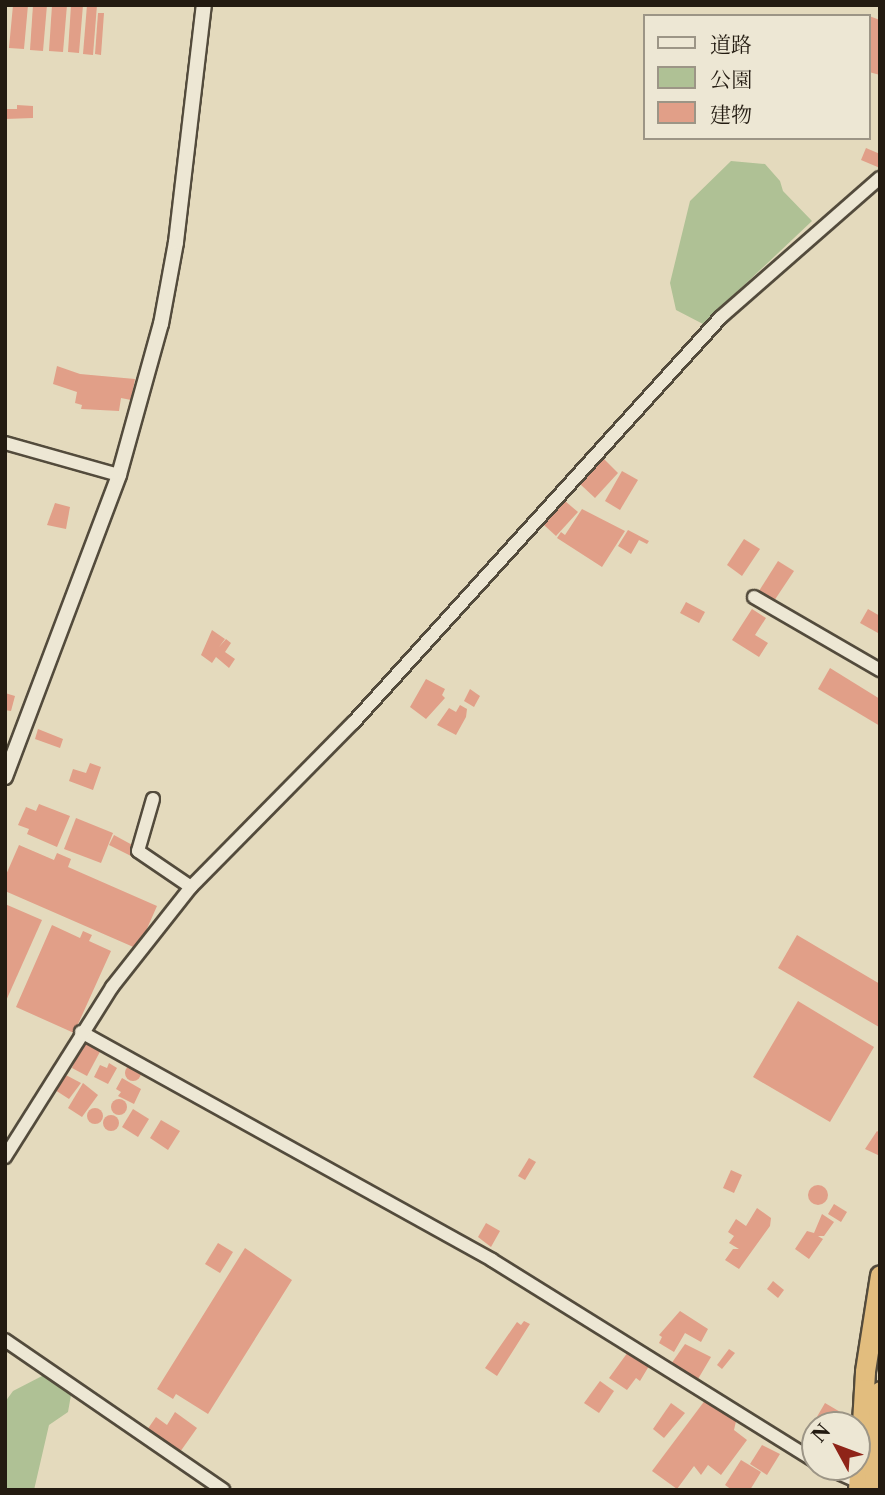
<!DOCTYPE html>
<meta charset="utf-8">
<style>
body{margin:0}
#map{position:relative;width:885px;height:1495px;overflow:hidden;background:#e4dabd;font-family:"Libre Caslon Text","Noto Serif JP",serif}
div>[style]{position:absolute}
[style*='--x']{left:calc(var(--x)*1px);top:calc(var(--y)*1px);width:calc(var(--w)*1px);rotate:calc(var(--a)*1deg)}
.green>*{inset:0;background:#afc195}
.building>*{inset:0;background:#e19f88}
.round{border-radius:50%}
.roads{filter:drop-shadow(2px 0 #534b3c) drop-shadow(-2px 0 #534b3c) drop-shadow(0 2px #534b3c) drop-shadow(0 -2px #534b3c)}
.minor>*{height:12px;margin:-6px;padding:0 6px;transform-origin:6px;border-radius:6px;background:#ede7d4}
.tertiary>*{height:14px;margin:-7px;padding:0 7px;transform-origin:7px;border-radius:7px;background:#ede7d4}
.trunk>*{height:19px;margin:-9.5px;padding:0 9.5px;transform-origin:9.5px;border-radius:9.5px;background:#e2bd7e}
span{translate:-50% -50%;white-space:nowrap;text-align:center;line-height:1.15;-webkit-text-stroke:5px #ede7d4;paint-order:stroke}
.frame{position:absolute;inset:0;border:7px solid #231b11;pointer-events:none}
.legend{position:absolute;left:643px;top:14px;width:228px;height:126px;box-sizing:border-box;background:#ede7d4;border:2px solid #9c9586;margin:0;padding:9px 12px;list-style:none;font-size:21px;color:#231b11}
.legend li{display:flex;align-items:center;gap:14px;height:35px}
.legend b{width:35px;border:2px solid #9c9586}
.north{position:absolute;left:801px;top:1411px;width:70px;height:70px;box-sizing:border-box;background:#ede7d4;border:2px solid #9c9586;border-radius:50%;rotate:311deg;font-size:19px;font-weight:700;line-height:28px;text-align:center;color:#231b11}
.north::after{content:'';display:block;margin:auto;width:24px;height:32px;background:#8f2418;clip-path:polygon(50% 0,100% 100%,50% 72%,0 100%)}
</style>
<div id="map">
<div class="green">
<i style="clip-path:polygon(731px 161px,765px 164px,780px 181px,783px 191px,812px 221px,703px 324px,676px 310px,670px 283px,690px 201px)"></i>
<i style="clip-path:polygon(44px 1375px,71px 1395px,68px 1412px,49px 1425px,34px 1490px,5px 1490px,5px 1402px,13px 1391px)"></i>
</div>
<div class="building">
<i style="clip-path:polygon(13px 5px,28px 5px,24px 49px,9px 48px)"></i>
<i style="clip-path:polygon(33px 5px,47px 5px,43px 51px,30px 50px)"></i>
<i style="clip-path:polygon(52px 5px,67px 5px,63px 52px,49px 51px)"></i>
<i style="clip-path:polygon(71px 5px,83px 5px,79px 53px,68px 52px)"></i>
<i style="clip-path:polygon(87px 5px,97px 5px,93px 55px,83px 54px)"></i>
<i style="clip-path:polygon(98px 13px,104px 13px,101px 55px,95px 54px)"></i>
<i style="clip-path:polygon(869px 16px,880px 20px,880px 75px,869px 72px)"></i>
<i style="clip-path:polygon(17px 105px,33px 106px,33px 118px,5px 119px,5px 109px,17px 109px)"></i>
<i style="clip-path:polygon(866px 148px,880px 154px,880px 168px,861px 160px)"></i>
<i style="clip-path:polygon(57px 366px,80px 374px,135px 379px,131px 400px,121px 398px,119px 411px,81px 409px,82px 405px,75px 403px,77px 392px,53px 384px)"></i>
<i style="clip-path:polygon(604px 459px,618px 473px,595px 498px,580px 484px)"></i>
<i style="clip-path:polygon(622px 471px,638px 480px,620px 510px,605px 501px)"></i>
<i style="clip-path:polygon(565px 501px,578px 512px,556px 536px,544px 525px)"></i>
<i style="clip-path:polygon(55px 503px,70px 507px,66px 529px,47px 525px)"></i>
<i style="clip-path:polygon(582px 509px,625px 531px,602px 567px,557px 538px,561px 532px,565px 535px)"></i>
<i style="clip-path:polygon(628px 530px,649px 541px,647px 544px,639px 540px,631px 554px,618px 546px)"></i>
<i style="clip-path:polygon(744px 539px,760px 549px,742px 576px,727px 565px)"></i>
<i style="clip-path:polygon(778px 561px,794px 571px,774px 601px,759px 591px)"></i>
<i style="clip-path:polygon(686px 602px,705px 612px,699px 623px,680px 613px)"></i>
<i style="clip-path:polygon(752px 609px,766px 618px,755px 635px,768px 643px,759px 657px,732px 640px)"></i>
<i style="clip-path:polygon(868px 609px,880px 616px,878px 633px,860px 623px)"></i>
<i style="clip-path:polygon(212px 630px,225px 639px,219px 647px,226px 639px,231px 643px,225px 652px,235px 659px,229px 668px,216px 657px,212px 663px,201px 655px)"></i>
<i style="clip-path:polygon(830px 668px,880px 699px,880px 726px,818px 689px)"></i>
<i style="clip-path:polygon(426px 679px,445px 689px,442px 695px,445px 698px,426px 719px,410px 707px)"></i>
<i style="clip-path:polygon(470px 689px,480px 696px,474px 707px,464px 701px)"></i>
<i style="clip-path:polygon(5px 693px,15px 696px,11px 711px,5px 710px)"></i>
<i style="clip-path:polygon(460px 705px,467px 709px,466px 717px,456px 735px,437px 725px,449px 708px,456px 712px)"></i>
<i style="clip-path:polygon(38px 729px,63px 739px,60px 748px,35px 739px)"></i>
<i style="clip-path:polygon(90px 763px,101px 767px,93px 790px,69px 781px,73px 769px,86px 773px)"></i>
<i style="clip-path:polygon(39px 804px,70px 816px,57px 847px,27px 834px,29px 829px,18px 825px,26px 807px,36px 811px)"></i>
<i style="clip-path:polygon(76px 818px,113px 833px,101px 863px,64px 849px)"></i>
<i style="clip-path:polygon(114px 835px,136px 847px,131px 856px,109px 845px)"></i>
<i style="clip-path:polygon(19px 845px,54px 860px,57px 853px,71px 859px,68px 867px,157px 906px,138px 949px,5px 891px,5px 877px)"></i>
<i style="clip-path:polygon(5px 904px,42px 920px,5px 1003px)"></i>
<i style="clip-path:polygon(52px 925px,80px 938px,83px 931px,92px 935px,89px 941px,111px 951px,74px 1033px,16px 1007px)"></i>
<i style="clip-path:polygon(797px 935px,880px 984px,879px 1027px,778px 968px)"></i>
<i style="clip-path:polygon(798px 1001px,874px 1047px,830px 1122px,753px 1077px)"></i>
<i style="clip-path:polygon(84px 1039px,102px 1048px,87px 1076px,72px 1068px)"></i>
<i style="clip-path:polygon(109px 1063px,117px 1068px,108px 1084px,94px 1077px,100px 1065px,107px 1068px)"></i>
<i class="round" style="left:125px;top:1065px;width:16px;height:16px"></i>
<i style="clip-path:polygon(64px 1074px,81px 1083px,69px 1099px,55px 1090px)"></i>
<i style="clip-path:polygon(122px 1078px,141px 1089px,134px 1104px,118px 1096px,121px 1092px,116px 1089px)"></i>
<i style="clip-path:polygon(83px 1083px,98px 1095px,82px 1117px,68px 1108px)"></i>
<i class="round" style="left:111px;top:1099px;width:16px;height:16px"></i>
<i class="round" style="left:87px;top:1108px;width:16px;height:16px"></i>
<i style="clip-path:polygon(133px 1109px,149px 1119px,138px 1137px,122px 1127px)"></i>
<i class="round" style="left:103px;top:1115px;width:16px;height:16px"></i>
<i style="clip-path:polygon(161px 1120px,180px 1131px,168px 1150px,150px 1138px)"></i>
<i style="clip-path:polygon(877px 1131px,880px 1133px,880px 1156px,865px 1149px)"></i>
<i style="clip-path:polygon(529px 1158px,536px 1162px,525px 1180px,518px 1176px)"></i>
<i style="clip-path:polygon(731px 1170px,742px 1175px,734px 1193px,723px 1188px)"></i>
<i class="round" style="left:808px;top:1185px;width:20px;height:20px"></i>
<i style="clip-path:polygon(834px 1204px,847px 1212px,841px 1222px,828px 1214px)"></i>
<i style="clip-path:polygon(757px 1208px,771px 1218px,770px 1226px,739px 1269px,725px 1260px,733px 1249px,739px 1249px,729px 1243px,734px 1236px,728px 1232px,736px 1219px,746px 1226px)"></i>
<i style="clip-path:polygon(822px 1214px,834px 1222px,824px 1236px,818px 1236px,823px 1239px,809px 1259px,795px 1249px,807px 1231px,814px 1233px)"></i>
<i style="clip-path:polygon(486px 1223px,500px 1231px,491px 1247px,478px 1237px)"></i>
<i style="clip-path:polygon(218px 1243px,233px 1252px,220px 1273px,205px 1264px)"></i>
<i style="clip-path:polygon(245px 1248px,292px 1280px,208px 1414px,176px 1394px,173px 1399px,157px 1389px)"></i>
<i style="clip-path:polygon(773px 1281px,784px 1290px,778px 1298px,767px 1289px)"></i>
<i style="clip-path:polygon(680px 1311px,708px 1329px,701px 1342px,685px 1333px,674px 1352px,659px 1343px,662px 1337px,659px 1335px)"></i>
<i style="clip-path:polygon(524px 1321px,530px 1324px,497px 1376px,485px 1368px,517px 1322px,521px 1325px)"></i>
<i style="clip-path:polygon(685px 1344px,711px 1357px,698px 1379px,671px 1364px)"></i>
<i style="clip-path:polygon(729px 1349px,735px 1353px,722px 1369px,717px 1365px)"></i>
<i style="clip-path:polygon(628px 1352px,649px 1366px,640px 1381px,636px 1378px,627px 1390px,609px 1378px)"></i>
<i style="clip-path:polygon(600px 1381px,614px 1391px,599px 1413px,584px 1403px)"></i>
<i style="clip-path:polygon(706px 1399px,737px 1417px,734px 1430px,747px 1440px,721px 1475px,708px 1465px,701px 1475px,694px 1466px,677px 1489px,652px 1471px)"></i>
<i style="clip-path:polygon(671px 1403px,685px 1413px,664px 1438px,653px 1429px)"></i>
<i style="clip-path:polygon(825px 1403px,842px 1413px,843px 1419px,835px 1425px,815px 1425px,815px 1429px,811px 1427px)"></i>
<i style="clip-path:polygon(175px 1412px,197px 1428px,180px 1452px,147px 1430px,156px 1417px,167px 1425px)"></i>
<i style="clip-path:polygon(762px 1445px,780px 1454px,767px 1475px,750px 1464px)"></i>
<i style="clip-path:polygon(741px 1460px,761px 1472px,750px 1490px,732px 1490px,725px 1485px)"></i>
</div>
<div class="roads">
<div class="minor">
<i style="--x:5;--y:443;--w:118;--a:15.7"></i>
<i style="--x:754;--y:597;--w:146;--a:30.1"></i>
<i style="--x:153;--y:799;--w:54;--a:106.1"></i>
<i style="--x:138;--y:851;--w:64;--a:34.2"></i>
<i style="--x:81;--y:1032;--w:470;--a:29"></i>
<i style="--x:492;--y:1260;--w:380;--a:31.9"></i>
<i style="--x:5;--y:1157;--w:201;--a:-57.8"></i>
<i style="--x:112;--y:987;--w:127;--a:-51.7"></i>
<i style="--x:191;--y:887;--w:231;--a:-45.4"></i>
<i style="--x:353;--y:723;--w:548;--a:-47.81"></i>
<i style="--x:721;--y:317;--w:211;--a:-41.2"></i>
<i style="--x:5;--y:1340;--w:265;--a:34.5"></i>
<i style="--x:825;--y:1467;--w:36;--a:24"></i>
</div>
<div class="tertiary">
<i style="--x:5;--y:777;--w:323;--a:-69.3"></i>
<i style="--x:119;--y:475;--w:157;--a:-74.5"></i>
<i style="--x:161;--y:324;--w:83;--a:-79.6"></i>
<i style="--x:176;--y:242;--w:239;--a:-83.3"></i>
</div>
<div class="trunk">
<i style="--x:858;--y:1490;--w:119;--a:-86.6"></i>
<i style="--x:865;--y:1371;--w:97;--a:-81.1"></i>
<i style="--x:874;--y:1490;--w:99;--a:-86.5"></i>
</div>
</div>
<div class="frame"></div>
<ul class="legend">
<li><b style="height:9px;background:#ede7d4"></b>道路</li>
<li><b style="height:19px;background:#afc195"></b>公園</li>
<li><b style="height:19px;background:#e19f88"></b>建物</li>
</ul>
<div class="north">N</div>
</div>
